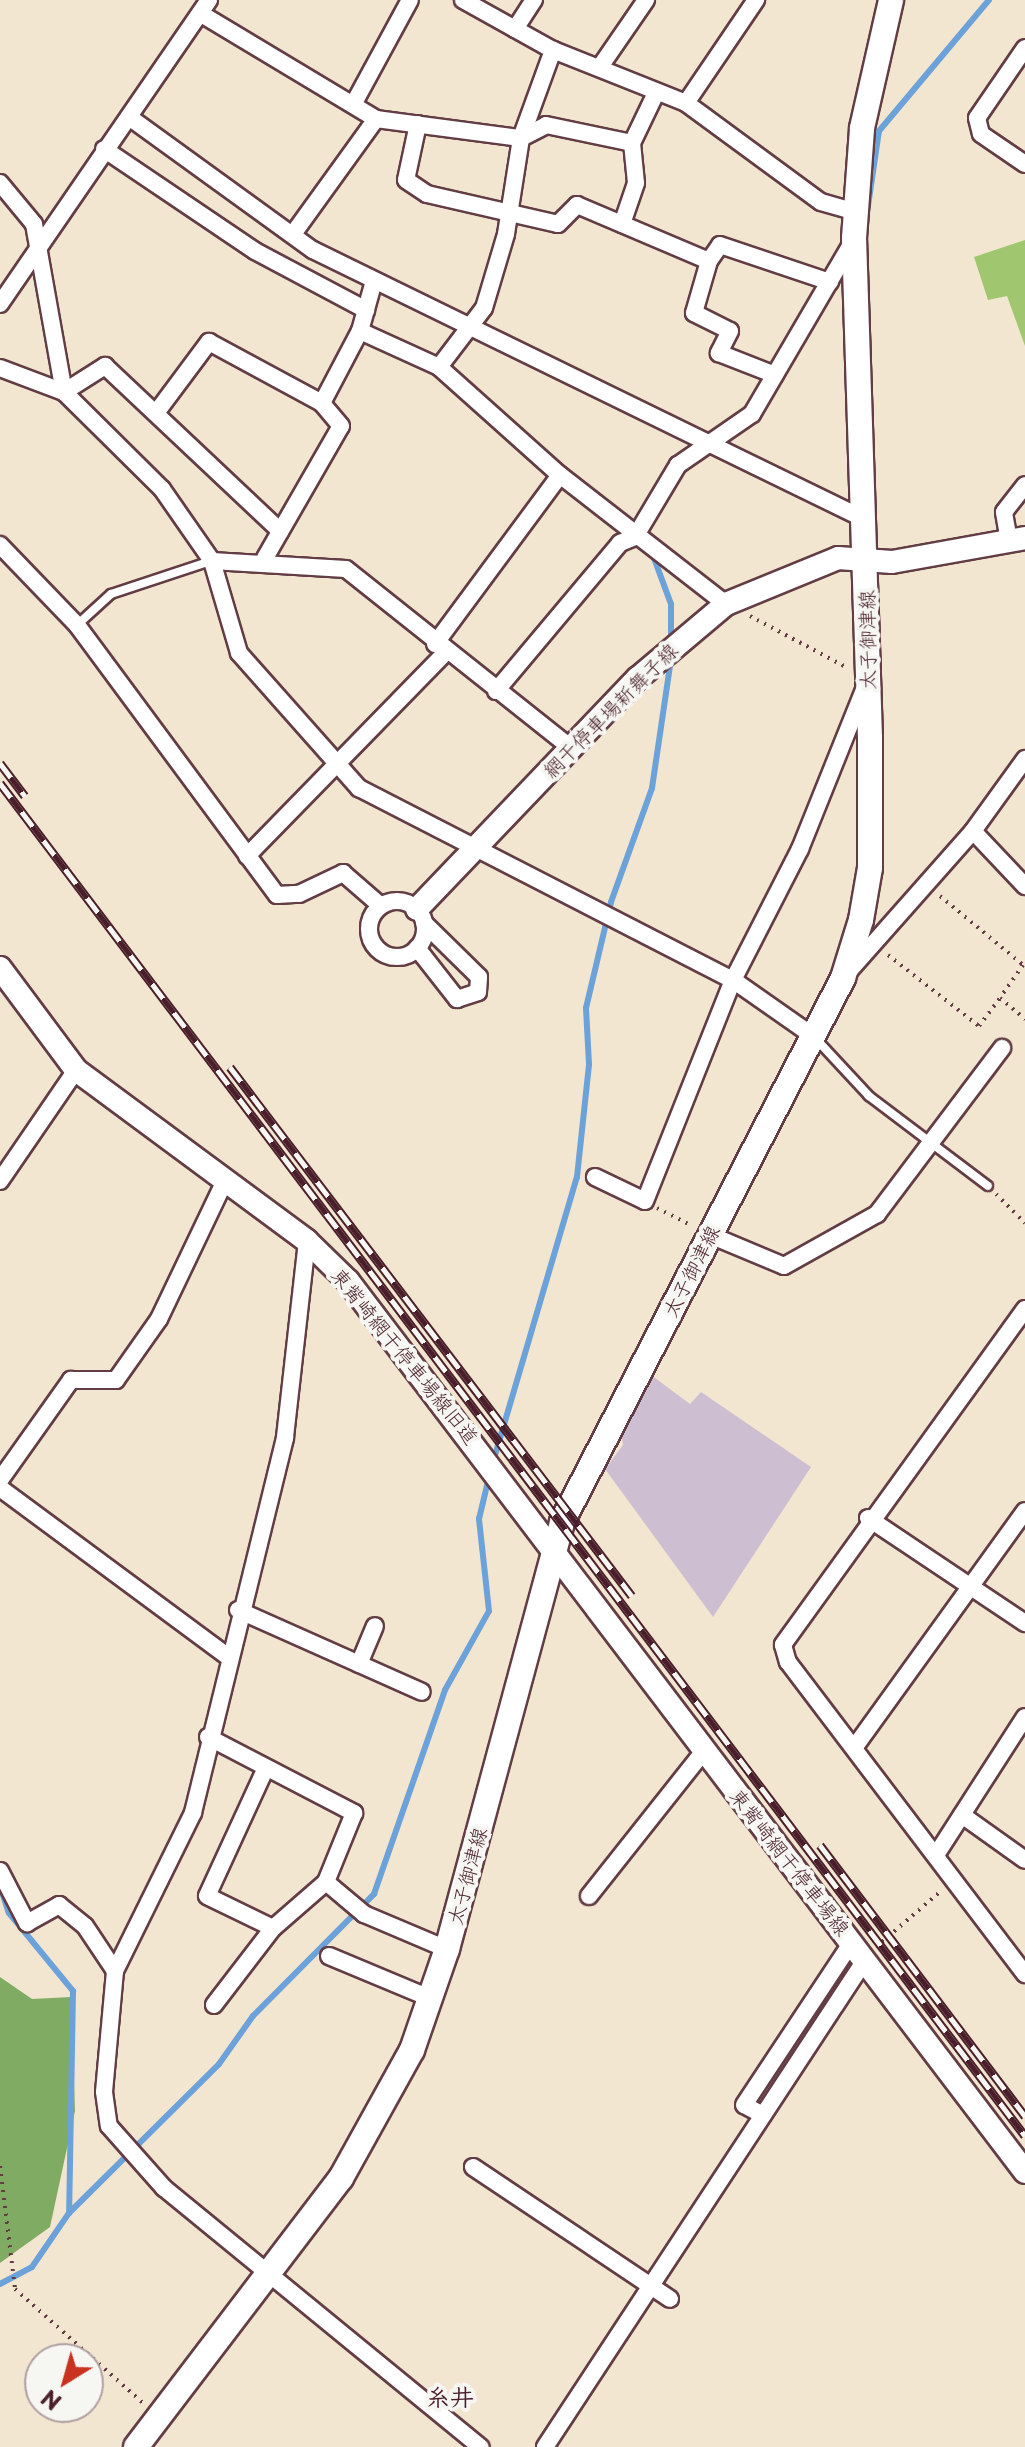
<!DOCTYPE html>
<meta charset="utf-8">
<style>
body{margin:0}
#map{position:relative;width:1025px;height:2447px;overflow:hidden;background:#f3e6d1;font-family:"Playpen Sans","Klee One",sans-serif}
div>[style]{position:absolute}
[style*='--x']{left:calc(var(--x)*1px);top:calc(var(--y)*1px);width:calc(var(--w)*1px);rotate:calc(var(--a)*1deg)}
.industrial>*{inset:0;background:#cdbed2}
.green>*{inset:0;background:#a1c670}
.forest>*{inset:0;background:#80ab62}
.stream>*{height:6px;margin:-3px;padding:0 3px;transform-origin:3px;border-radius:3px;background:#6ca2da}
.path>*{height:4px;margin-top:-2px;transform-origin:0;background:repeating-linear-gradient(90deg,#633d44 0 2px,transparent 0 8px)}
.roads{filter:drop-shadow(2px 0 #633d44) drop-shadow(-2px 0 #633d44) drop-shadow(0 2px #633d44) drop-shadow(0 -2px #633d44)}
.lane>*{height:8px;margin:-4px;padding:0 4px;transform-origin:4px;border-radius:4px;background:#fff}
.street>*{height:16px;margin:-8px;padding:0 8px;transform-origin:8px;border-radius:8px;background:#fff}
.street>.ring{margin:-8px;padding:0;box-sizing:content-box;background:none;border:16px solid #fff;border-radius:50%}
.secondary>*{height:22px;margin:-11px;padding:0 11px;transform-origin:11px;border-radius:11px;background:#fff}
.primary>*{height:24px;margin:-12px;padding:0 12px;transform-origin:12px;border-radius:12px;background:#fff}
.rail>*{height:9px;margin-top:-4.5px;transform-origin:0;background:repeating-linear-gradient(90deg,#f6f6f2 0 18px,#4a1f2b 0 36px);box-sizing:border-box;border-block:2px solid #4a1f2b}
span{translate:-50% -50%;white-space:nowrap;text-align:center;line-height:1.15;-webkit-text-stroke:8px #f6f6f2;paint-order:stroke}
.street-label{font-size:20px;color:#4a1f2b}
.quarter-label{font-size:24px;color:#4a1f2b;font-weight:700}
.north{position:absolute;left:24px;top:2343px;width:80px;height:80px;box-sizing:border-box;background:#f6f6f2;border:2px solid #b1a0a2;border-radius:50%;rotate:217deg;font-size:22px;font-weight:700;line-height:32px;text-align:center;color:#4a1f2b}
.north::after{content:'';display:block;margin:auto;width:28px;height:36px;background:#c8321e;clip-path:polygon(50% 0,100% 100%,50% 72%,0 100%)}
</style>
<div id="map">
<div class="industrial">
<i style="clip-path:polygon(647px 1372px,690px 1404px,701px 1392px,811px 1467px,713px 1617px,605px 1469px,623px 1445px,620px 1424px)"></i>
</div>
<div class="green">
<i style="clip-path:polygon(1025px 240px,1025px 346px,1007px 296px,988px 300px,974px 257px)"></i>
</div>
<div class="forest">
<i style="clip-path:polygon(0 1977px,32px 1999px,71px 1997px,75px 2111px,50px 2227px,0 2263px)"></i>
</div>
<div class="stream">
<i style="--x:861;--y:254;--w:124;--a:-81.7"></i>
<i style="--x:879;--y:131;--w:171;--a:-50"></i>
<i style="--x:752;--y:422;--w:32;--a:-54"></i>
<i style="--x:651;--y:550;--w:58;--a:69.7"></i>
<i style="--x:671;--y:604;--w:40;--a:90"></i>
<i style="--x:493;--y:1462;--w:297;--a:-73.6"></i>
<i style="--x:577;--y:1177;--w:114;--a:-83.9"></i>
<i style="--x:589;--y:1064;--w:56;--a:-93.1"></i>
<i style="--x:586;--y:1008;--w:109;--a:-76.7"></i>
<i style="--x:611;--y:902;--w:121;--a:-70.2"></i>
<i style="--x:652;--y:788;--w:130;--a:-81.6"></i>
<i style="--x:1;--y:1889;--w:25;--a:72"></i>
<i style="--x:9;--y:1913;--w:101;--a:50.6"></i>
<i style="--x:73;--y:1991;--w:222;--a:91"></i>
<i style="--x:0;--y:2284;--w:36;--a:-28"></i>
<i style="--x:32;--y:2267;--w:65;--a:-55.6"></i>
<i style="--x:69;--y:2213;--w:211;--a:-44.8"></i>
<i style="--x:219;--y:2064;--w:59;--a:-54.7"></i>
<i style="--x:253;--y:2016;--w:172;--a:-45.2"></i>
<i style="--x:374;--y:1894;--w:216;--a:-70.8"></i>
<i style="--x:445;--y:1690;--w:90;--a:-60.9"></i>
<i style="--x:489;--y:1611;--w:93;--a:-96.2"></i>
<i style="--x:479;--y:1519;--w:43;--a:-76.6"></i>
</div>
<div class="path">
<i style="--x:750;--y:616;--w:111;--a:28"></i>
<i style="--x:940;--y:896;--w:108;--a:39.7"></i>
<i style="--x:1023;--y:965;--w:39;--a:125"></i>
<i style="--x:888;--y:955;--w:115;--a:38"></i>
<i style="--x:979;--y:1026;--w:35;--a:-53"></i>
<i style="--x:1000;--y:998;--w:33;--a:40"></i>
<i style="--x:996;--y:1194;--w:41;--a:45"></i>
<i style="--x:657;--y:1208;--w:39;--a:27"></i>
<i style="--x:876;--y:1947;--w:87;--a:-40.8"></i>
<i style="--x:0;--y:2166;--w:124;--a:83"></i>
<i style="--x:15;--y:2289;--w:173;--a:41.7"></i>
</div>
<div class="roads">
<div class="lane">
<i style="--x:77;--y:625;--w:46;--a:-42.4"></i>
<i style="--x:111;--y:594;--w:105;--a:-18.3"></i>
<i style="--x:816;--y:1039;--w:78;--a:47.1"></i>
<i style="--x:869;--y:1096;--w:149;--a:37.1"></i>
</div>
<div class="street">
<i style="--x:463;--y:0;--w:103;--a:29.1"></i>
<i style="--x:553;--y:50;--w:143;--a:21.7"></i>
<i style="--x:686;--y:103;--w:167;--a:36.3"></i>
<i style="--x:821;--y:202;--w:35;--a:16"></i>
<i style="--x:203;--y:15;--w:202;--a:31"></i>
<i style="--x:376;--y:119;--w:146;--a:7.5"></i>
<i style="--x:521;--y:138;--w:28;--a:-27"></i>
<i style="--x:546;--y:125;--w:88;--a:11.8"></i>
<i style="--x:515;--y:29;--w:35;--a:-57"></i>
<i style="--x:1025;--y:48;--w:85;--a:124.4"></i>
<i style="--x:977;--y:118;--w:16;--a:76"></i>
<i style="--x:981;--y:134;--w:53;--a:34.3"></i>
<i style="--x:602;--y:64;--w:78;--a:-55.5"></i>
<i style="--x:354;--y:103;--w:117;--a:-61.5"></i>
<i style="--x:686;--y:103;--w:125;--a:-55.8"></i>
<i style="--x:129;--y:117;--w:227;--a:35.9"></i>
<i style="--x:313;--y:250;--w:613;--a:26.02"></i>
<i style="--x:418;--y:124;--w:57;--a:102.1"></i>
<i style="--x:406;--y:180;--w:25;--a:34"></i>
<i style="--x:427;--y:194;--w:134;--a:12.9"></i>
<i style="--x:558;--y:224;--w:27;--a:-45"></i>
<i style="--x:577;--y:205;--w:143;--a:23"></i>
<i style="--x:709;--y:261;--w:19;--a:-55"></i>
<i style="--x:720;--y:245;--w:116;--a:18.6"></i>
<i style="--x:104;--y:149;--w:182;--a:34"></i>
<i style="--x:255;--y:251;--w:126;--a:28"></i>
<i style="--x:0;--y:183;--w:53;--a:50.3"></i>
<i style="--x:34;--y:224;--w:171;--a:79.9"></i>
<i style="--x:64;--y:392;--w:49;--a:-32.4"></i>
<i style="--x:105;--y:366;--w:241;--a:43.3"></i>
<i style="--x:622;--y:224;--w:43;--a:-71.1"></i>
<i style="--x:636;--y:183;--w:40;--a:-95.7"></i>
<i style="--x:632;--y:143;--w:53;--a:-64.4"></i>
<i style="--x:293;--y:234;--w:142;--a:-54.2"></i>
<i style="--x:709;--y:261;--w:54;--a:106.1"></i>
<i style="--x:694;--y:313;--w:40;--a:26.6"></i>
<i style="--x:730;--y:331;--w:25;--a:117"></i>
<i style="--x:719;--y:353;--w:60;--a:21.4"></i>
<i style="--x:0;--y:304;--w:369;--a:-55.5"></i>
<i style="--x:360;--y:331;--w:87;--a:24.5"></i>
<i style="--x:439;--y:367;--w:162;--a:41.8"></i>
<i style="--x:560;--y:475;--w:210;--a:37.9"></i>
<i style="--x:439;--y:367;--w:74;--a:-52.7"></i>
<i style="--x:484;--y:308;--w:77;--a:-73.4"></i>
<i style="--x:506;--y:234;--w:97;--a:-81.1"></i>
<i style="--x:521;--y:138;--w:94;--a:-70"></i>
<i style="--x:0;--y:368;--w:68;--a:20.6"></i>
<i style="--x:64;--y:392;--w:138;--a:44.7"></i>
<i style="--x:162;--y:489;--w:88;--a:55.2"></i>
<i style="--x:212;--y:561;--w:96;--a:73.6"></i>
<i style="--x:239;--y:653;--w:181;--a:48.4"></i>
<i style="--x:359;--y:788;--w:420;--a:27.2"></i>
<i style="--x:733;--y:980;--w:98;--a:35"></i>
<i style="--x:156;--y:413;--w:89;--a:-53.3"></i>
<i style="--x:209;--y:342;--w:128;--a:28.4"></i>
<i style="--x:1009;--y:541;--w:29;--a:-100"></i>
<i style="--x:1004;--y:512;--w:34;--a:-52"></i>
<i style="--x:0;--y:545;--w:111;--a:46.1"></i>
<i style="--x:77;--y:625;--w:336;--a:53.5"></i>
<i style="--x:277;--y:895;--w:22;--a:-3"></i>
<i style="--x:299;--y:894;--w:49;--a:-25.5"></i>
<i style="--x:343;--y:873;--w:50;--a:41"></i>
<i style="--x:265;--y:558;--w:152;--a:-60.1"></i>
<i style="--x:341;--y:426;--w:30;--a:-130"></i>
<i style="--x:322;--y:403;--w:81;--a:-62.2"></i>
<i style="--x:360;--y:331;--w:52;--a:-74.4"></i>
<i style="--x:212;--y:561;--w:134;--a:3.4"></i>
<i style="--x:346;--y:569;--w:288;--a:38.5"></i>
<i style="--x:435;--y:644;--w:210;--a:-53.5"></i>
<i style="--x:496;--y:691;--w:193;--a:-50"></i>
<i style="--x:620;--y:543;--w:16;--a:-22"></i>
<i style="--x:635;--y:537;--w:84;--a:-59.2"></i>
<i style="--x:678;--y:465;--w:90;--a:-34.6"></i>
<i style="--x:752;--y:414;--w:198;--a:-59.7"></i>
<i style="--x:973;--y:831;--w:76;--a:46.6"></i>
<i style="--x:247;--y:856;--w:285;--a:-45.7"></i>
<i class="ring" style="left:369px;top:901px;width:40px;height:40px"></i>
<i style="--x:417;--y:948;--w:65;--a:51.9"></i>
<i style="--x:457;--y:999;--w:22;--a:-18"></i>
<i style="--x:478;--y:992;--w:15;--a:-86"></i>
<i style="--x:479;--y:977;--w:77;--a:-135.5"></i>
<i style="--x:850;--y:970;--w:186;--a:-48.5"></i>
<i style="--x:973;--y:831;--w:89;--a:-54.2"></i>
<i style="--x:595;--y:1177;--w:55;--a:25.6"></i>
<i style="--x:645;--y:1201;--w:238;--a:-68.3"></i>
<i style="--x:733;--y:980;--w:147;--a:-62.9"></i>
<i style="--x:800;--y:849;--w:175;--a:-68.1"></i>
<i style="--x:0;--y:1181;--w:135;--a:-55.6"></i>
<i style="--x:710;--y:1235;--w:80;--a:22.7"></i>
<i style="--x:784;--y:1266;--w:107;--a:-29.2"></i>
<i style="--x:877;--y:1214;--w:208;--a:-53"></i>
<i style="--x:307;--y:1241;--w:198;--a:96.4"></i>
<i style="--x:285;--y:1438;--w:386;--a:103.8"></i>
<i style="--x:193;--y:1813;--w:176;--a:116.3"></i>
<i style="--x:115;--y:1971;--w:121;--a:95.2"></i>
<i style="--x:104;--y:2092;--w:34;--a:82"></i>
<i style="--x:109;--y:2126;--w:83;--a:48.4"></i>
<i style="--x:164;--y:2188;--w:409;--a:39.3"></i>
<i style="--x:1025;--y:1309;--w:414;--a:125.8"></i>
<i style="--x:783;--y:1645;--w:18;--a:74"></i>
<i style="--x:788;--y:1662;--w:392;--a:52.8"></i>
<i style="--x:0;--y:1480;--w:123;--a:-54.6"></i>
<i style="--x:71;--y:1380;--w:45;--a:0"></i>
<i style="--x:116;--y:1380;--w:75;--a:-54.8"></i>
<i style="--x:159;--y:1319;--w:151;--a:-64.5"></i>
<i style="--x:0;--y:1488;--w:282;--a:36.5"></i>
<i style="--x:868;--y:1518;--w:189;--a:33.8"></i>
<i style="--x:238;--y:1610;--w:201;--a:24"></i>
<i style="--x:359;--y:1664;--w:41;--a:-67.2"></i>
<i style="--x:208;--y:1737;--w:165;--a:27.5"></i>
<i style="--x:354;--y:1813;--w:74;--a:112.1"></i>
<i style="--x:326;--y:1882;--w:70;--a:139"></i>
<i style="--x:273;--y:1928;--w:97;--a:127.5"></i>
<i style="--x:854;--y:1748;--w:292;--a:-54.2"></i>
<i style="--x:264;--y:1772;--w:136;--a:114.7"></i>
<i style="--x:207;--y:1896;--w:73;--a:25.9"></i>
<i style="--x:962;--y:1815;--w:77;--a:35.5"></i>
<i style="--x:936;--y:1855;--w:164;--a:-57.2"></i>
<i style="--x:0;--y:1871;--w:59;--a:62.6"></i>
<i style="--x:27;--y:1923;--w:37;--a:-29"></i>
<i style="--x:59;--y:1905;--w:33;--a:39"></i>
<i style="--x:85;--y:1926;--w:54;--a:56.3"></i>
<i style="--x:326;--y:1882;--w:50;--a:40.1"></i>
<i style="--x:364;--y:1914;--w:90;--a:22.9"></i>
<i style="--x:589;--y:1896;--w:185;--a:-51.6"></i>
<i style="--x:329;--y:1956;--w:112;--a:22.7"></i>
<i style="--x:763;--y:2115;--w:21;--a:-152"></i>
<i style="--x:744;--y:2105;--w:196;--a:-56.5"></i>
<i style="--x:473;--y:2167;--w:237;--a:33.8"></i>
<i style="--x:545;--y:2447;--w:583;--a:-56.69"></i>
</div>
<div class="secondary">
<i style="--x:417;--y:909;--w:320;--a:-46.3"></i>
<i style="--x:638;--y:678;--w:115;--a:-40.1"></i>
<i style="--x:726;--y:604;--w:121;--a:-22.3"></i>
<i style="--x:838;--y:558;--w:54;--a:4.2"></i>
<i style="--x:892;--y:562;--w:135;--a:-10.2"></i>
<i style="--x:0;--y:968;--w:127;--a:53.3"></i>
<i style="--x:76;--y:1070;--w:287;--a:36.5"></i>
<i style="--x:307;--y:1241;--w:57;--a:44.3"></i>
<i style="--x:348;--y:1281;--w:1119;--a:52.77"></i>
</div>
<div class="primary">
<i style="--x:136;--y:2447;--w:338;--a:-52.7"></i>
<i style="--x:341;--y:2178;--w:146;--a:-61"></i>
<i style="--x:412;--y:2050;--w:107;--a:-70.9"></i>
<i style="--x:447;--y:1949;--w:442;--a:-74.9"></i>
<i style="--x:562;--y:1522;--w:612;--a:-62.68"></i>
<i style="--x:843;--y:978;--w:61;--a:-72.8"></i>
<i style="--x:861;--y:920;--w:53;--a:-80.2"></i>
<i style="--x:870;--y:868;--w:130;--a:-90"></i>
<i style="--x:870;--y:738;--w:500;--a:-91.83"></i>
<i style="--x:854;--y:238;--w:110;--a:-85.8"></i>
<i style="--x:862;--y:128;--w:131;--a:-77.2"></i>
</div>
</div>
<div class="rail">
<i style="--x:0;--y:763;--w:41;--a:52.9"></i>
<i style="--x:0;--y:783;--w:1697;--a:52.85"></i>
<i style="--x:230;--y:1067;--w:664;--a:52.77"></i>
<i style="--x:820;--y:1845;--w:340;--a:52.9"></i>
</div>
<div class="street-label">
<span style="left:867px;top:640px;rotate:-91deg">太子御津線</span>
<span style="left:610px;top:710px;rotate:-45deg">網干停車場新舞子線</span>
<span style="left:691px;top:1271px;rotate:-63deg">太子御津線</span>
<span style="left:405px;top:1356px;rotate:51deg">東觜崎網干停車場線旧道</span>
<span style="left:790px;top:1862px;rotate:52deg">東觜崎網干停車場線</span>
<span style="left:467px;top:1876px;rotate:-75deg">太子御津線</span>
</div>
<div class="quarter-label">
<span style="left:450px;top:2397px">糸井</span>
</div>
<div class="north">N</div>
</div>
